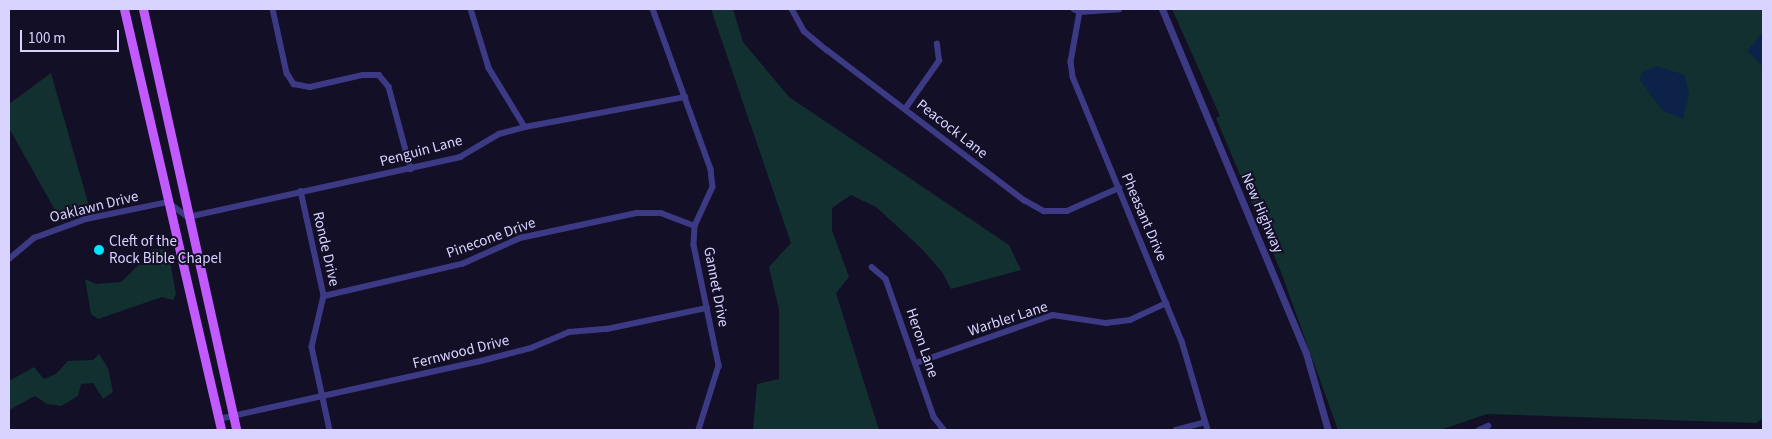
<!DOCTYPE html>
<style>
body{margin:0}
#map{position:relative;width:1772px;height:439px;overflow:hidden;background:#130f26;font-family:"Source Sans 3",sans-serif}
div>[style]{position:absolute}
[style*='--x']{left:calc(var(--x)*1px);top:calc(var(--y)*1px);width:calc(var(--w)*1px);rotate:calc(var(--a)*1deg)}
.green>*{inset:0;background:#12302f}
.water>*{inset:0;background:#0c2248}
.minor>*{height:5.5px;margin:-2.75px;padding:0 2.75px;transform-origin:2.75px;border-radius:2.75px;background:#3d3a85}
.tertiary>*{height:7px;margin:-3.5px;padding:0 3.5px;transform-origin:3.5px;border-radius:3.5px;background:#3d3a85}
.primary>*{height:9px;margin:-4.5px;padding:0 4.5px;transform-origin:4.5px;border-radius:4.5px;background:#c25bff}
.dots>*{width:14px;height:14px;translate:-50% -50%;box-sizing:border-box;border:2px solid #130f26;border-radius:50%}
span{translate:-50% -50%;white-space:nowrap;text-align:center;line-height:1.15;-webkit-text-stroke:4px #130f26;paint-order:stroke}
.street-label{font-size:15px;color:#d9d4ff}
.poi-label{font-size:15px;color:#d9d4ff}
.left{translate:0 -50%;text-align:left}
.frame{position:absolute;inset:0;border:10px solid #d9d4ff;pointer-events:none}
.scale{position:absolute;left:20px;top:30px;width:99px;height:22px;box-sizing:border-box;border:2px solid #d9d4ff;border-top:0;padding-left:6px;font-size:15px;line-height:18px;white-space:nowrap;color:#d9d4ff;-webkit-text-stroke:4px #130f26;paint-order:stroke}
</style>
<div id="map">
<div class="green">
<i style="clip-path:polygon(711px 9px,733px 9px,743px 42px,789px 97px,1009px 245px,1021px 270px,951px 289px,942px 272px,922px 249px,876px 207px,851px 195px,832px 208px,832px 230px,849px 277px,836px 293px,879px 430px,753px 430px,757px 384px,779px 379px,779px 310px,769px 267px,791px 243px)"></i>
<i style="clip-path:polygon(1172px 9px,1763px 9px,1763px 418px,1756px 423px,1487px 414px,1440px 430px,1338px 430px,1281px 272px,1216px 118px,1220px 116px)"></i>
<i style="clip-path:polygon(51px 73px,89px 206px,60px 219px,9px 128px,9px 104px)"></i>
<i style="clip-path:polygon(155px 249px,168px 250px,176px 294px,173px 300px,162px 297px,98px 319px,91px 314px,85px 279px,96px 284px,121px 282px)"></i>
<i style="clip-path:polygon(99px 354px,108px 368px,113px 392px,103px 399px,93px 383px,81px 384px,78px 396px,61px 406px,47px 404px,35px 396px,9px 410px,9px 381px,34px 367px,44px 379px,56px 374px,68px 361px,93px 360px)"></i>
</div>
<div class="water">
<i style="clip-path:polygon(1763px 32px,1763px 66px,1747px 51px)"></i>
<i style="clip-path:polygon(1656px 66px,1685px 75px,1689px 94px,1683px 119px,1662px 110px,1639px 79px,1643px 72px)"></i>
</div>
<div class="minor">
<i style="--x:273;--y:9;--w:66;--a:77.7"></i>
<i style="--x:287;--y:73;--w:13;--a:58"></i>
<i style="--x:294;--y:84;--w:16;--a:11"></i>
<i style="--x:310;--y:87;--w:54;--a:-12.8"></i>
<i style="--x:363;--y:75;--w:16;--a:0"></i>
<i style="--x:379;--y:75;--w:16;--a:50"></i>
<i style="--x:389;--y:87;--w:85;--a:75"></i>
<i style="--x:471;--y:9;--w:62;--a:73"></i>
<i style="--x:489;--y:68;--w:69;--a:58.6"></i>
<i style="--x:653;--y:9;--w:170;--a:70.1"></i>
<i style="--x:711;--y:169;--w:18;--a:84"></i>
<i style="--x:713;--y:187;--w:43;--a:114.8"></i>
<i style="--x:695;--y:226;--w:19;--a:93"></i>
<i style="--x:694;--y:245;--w:124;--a:78.3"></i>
<i style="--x:719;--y:366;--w:67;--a:107.4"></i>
<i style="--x:792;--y:9;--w:25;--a:61"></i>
<i style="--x:804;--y:31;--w:30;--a:40"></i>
<i style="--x:827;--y:50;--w:248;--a:37.3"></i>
<i style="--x:1024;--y:200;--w:23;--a:29"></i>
<i style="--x:1044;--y:211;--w:23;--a:0"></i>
<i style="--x:1067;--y:211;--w:57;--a:-23.9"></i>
<i style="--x:1074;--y:9;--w:7;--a:27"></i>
<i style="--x:1080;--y:12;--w:39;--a:-4"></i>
<i style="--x:1080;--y:12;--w:51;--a:100.2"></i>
<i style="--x:1071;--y:62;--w:15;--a:82"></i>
<i style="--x:1073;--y:77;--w:286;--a:67.6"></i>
<i style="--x:1182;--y:341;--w:93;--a:73.7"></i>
<i style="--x:905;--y:109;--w:59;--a:-54.7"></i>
<i style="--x:939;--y:61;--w:17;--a:-97"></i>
<i style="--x:301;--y:191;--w:107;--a:77.6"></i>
<i style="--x:324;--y:296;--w:52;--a:103.2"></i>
<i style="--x:312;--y:347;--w:85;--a:77.8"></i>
<i style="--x:9;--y:259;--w:33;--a:-40"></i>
<i style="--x:34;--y:238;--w:55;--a:-20.1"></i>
<i style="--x:86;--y:219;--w:84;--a:-11.7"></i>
<i style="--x:168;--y:202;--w:25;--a:37"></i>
<i style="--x:188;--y:217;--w:279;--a:-12.4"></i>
<i style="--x:460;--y:157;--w:45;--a:-30.5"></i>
<i style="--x:499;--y:134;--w:27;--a:-15"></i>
<i style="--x:525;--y:127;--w:163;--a:-10.6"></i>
<i style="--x:872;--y:267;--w:18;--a:41"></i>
<i style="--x:886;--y:279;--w:146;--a:70.8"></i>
<i style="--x:934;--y:417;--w:16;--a:52"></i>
<i style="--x:324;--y:296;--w:142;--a:-13.1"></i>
<i style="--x:462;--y:264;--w:64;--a:-24.1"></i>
<i style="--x:520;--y:238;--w:120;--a:-12.1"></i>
<i style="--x:637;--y:213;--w:24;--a:0"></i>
<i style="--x:661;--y:213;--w:36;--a:21"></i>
<i style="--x:916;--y:363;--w:145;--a:-19.3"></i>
<i style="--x:1053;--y:315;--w:54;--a:8.6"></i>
<i style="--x:1106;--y:323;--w:24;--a:-7"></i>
<i style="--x:1130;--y:320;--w:40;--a:-25"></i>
<i style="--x:219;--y:419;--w:264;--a:-12.5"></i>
<i style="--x:477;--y:362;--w:56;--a:-14.5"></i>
<i style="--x:531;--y:348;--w:41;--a:-22.8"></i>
<i style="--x:569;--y:332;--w:38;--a:-5"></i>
<i style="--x:607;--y:329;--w:102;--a:-11.9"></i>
<i style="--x:1176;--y:430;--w:30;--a:-15"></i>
<i style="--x:1479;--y:430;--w:10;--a:-24"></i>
</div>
<div class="tertiary">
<i style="--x:1162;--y:9;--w:373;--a:67.3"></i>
<i style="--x:1306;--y:353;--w:80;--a:74.1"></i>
</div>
<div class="primary">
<i style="--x:124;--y:9;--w:432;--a:77"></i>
<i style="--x:143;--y:9;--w:431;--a:77.5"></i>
</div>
<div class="dots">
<i style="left:99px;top:250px;background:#00e5ff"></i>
</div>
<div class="street-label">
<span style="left:952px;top:129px;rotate:38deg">Peacock Lane</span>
<span style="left:421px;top:151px;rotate:-15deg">Penguin Lane</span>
<span style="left:94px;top:207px;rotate:-14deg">Oaklawn Drive</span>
<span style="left:1262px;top:213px;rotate:67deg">New Highway</span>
<span style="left:1144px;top:217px;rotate:67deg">Pheasant Drive</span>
<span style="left:491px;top:238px;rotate:-20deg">Pinecone Drive</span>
<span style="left:326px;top:249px;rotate:77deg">Ronde Drive</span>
<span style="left:716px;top:287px;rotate:79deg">Gannet Drive</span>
<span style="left:1008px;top:319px;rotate:-18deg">Warbler Lane</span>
<span style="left:922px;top:343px;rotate:71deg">Heron Lane</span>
<span style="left:461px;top:352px;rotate:-14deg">Fernwood Drive</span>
</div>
<div class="poi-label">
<span class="left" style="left:109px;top:250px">Cleft of the<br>Rock Bible Chapel</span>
</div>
<div class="frame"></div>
<div class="scale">100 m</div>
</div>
